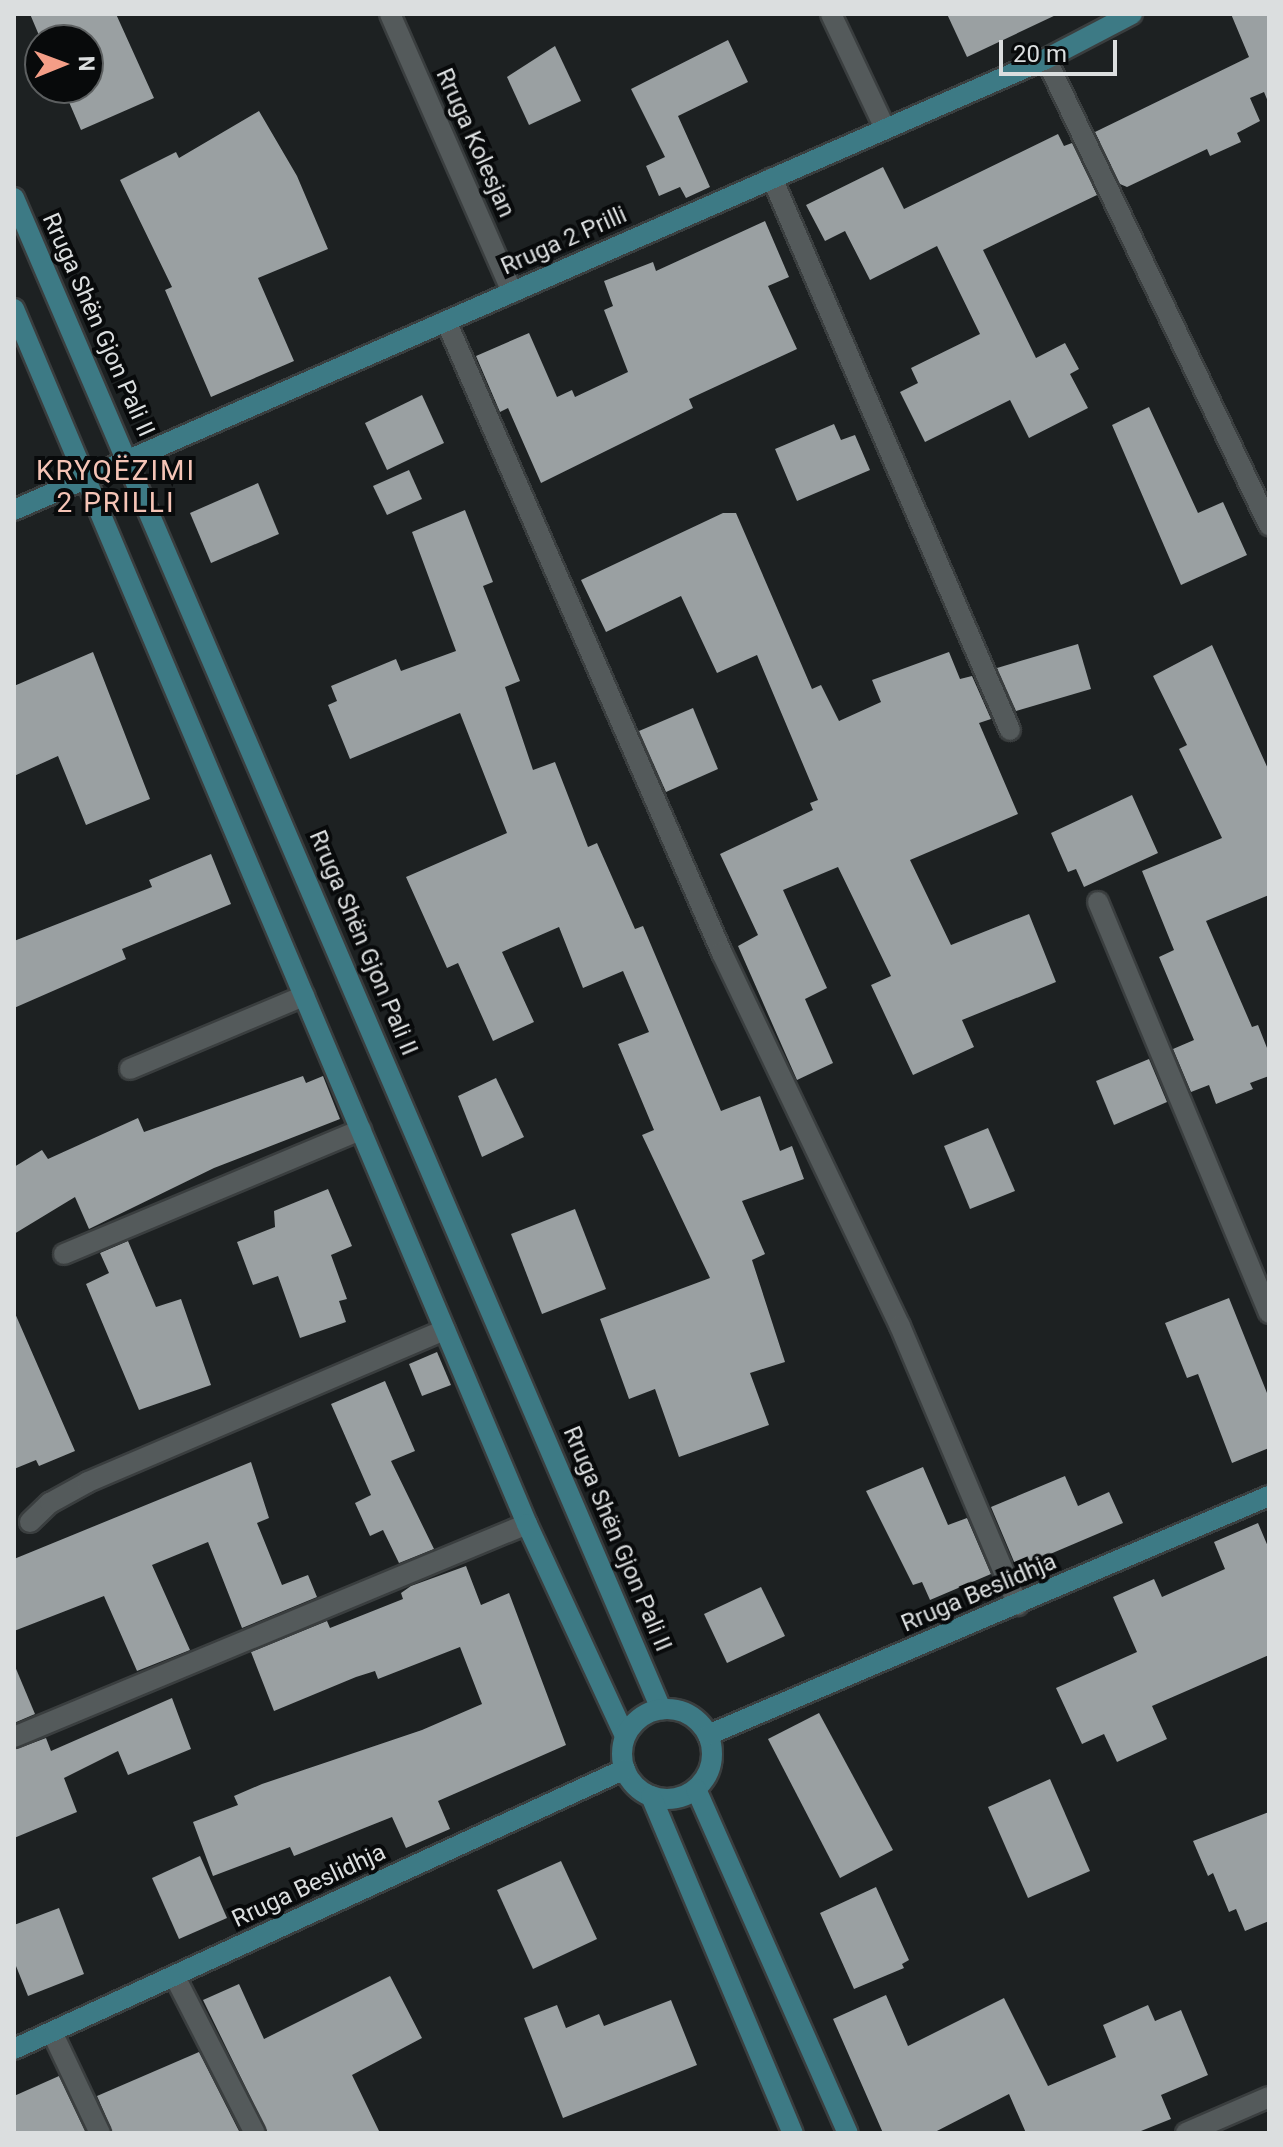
<!DOCTYPE html>
<meta charset="utf-8">
<style>
body{margin:0}
#map{position:relative;width:1283px;height:2147px;overflow:hidden;background:#1d2122;font-family:Roboto,sans-serif}
div>[style]{position:absolute}
[style*='--x']{left:calc(var(--x)*1px);top:calc(var(--y)*1px);width:calc(var(--w)*1px);rotate:calc(var(--a)*1deg)}
.building>*{inset:0;background:#9aa0a2}
.roads{filter:drop-shadow(2px 0 #3a3e3f) drop-shadow(-2px 0 #3a3e3f) drop-shadow(0 2px #3a3e3f) drop-shadow(0 -2px #3a3e3f)}
.lane>*{height:20px;margin:-10px;padding:0 10px;transform-origin:10px;border-radius:10px;background:#545a5b}
.street>*{height:20px;margin:-10px;padding:0 10px;transform-origin:10px;border-radius:10px;background:#545a5b}
.secondary>*{height:20px;margin:-10px;padding:0 10px;transform-origin:10px;border-radius:10px;background:#3d7a85}
.secondary>.ring{margin:-10px;padding:0;box-sizing:content-box;background:none;border:20px solid #3d7a85;border-radius:50%}
span{translate:-50% -50%;white-space:nowrap;text-align:center;line-height:1.15;-webkit-text-stroke:8px #080a0b;paint-order:stroke}
.street-label{font-size:24px;color:#dbdedf}
.quarter-label{font-size:28px;color:#f5c4b6;letter-spacing:2px}
.frame{position:absolute;inset:0;border:16px solid #dbdedf;pointer-events:none}
.north{position:absolute;left:24px;top:24px;width:80px;height:80px;box-sizing:border-box;background:#080a0b;border:2px solid #5c5f60;border-radius:50%;rotate:89deg;font-size:22px;font-weight:700;line-height:32px;text-align:center;color:#dbdedf}
.north::after{content:'';display:block;margin:auto;width:28px;height:36px;background:#f49e87;clip-path:polygon(50% 0,100% 100%,50% 72%,0 100%)}
.scale{position:absolute;left:999px;top:40px;width:118px;height:36px;box-sizing:border-box;border:4px solid #dbdedf;border-top:0;padding-left:10px;font-size:24px;line-height:28px;white-space:nowrap;color:#dbdedf;-webkit-text-stroke:6px #080a0b;paint-order:stroke}
</style>
<div id="map">
<div class="building">
<i style="clip-path:polygon(30px 14px,116px 14px,154px 98px,81px 130px,63px 88px,88px 88px,88px 40px,41px 40px)"></i>
<i style="clip-path:polygon(947px 14px,1058px 14px,967px 57px)"></i>
<i style="clip-path:polygon(1231px 14px,1269px 14px,1269px 104px,1264px 92px,1250px 98px,1260px 121px,1237px 133px,1241px 142px,1210px 156px,1207px 149px,1127px 187px,1120px 184px,1095px 132px,1249px 57px)"></i>
<i style="clip-path:polygon(728px 40px,748px 82px,678px 116px,710px 187px,686px 198px,680px 187px,659px 196px,646px 166px,665px 157px,631px 89px)"></i>
<i style="clip-path:polygon(555px 46px,581px 101px,529px 125px,507px 77px)"></i>
<i style="clip-path:polygon(259px 111px,297px 176px,328px 249px,258px 278px,294px 361px,211px 397px,165px 290px,172px 287px,120px 180px,176px 152px,179px 158px)"></i>
<i style="clip-path:polygon(1058px 134px,1064px 146px,1072px 143px,1097px 195px,983px 250px,1036px 358px,1065px 343px,1079px 369px,1070px 374px,1088px 408px,1029px 438px,1010px 400px,925px 442px,900px 392px,918px 383px,911px 368px,980px 334px,937px 246px,870px 280px,845px 231px,825px 241px,806px 205px,883px 167px,904px 209px)"></i>
<i style="clip-path:polygon(765px 221px,789px 277px,768px 286px,797px 349px,689px 399px,693px 408px,541px 483px,508px 408px,500px 412px,476px 356px,529px 333px,557px 397px,572px 390px,575px 397px,628px 372px,604px 310px,613px 306px,604px 281px,653px 262px,656px 271px)"></i>
<i style="clip-path:polygon(422px 395px,444px 443px,387px 470px,365px 423px)"></i>
<i style="clip-path:polygon(1149px 407px,1198px 513px,1223px 502px,1247px 555px,1181px 585px,1112px 425px)"></i>
<i style="clip-path:polygon(834px 424px,841px 440px,855px 435px,870px 470px,797px 501px,775px 449px)"></i>
<i style="clip-path:polygon(409px 470px,422px 499px,387px 515px,373px 486px)"></i>
<i style="clip-path:polygon(258px 483px,279px 534px,211px 563px,190px 513px)"></i>
<i style="clip-path:polygon(465px 510px,493px 582px,483px 586px,520px 681px,505px 687px,533px 770px,555px 762px,588px 847px,597px 843px,635px 929px,643px 926px,721px 1111px,760px 1096px,780px 1151px,792px 1146px,804px 1179px,742px 1201px,765px 1254px,752px 1260px,785px 1362px,750px 1373px,769px 1425px,679px 1457px,655px 1389px,629px 1399px,600px 1319px,710px 1278px,642px 1135px,654px 1130px,618px 1044px,649px 1032px,623px 971px,583px 988px,559px 927px,502px 952px,534px 1022px,493px 1041px,458px 963px,447px 968px,406px 877px,507px 833px,460px 713px,350px 759px,328px 705px,337px 701px,331px 686px,396px 659px,401px 671px,456px 651px,412px 532px)"></i>
<i style="clip-path:polygon(723px 513px,736px 513px,812px 689px,821px 685px,839px 721px,881px 702px,872px 680px,949px 652px,960px 679px,972px 676px,991px 719px,979px 723px,1018px 814px,910px 860px,951px 945px,1029px 914px,1056px 982px,962px 1020px,974px 1047px,913px 1075px,871px 985px,891px 976px,838px 867px,783px 890px,827px 988px,805px 999px,833px 1063px,797px 1080px,738px 946px,758px 935px,720px 854px,813px 810px,810px 803px,818px 800px,757px 655px,717px 673px,681px 596px,606px 632px,581px 580px)"></i>
<i style="clip-path:polygon(1078px 644px,1091px 689px,1016px 711px,997px 668px)"></i>
<i style="clip-path:polygon(1212px 645px,1269px 771px,1269px 895px,1206px 921px,1252px 1027px,1258px 1025px,1269px 1053px,1269px 1076px,1250px 1083px,1253px 1089px,1216px 1104px,1209px 1085px,1191px 1092px,1173px 1049px,1194px 1040px,1159px 957px,1174px 950px,1142px 871px,1222px 838px,1179px 749px,1187px 745px,1153px 676px)"></i>
<i style="clip-path:polygon(93px 652px,150px 799px,86px 825px,58px 756px,14px 776px,14px 686px)"></i>
<i style="clip-path:polygon(693px 708px,718px 769px,666px 792px,639px 731px)"></i>
<i style="clip-path:polygon(1132px 795px,1158px 853px,1084px 887px,1076px 869px,1068px 872px,1051px 833px)"></i>
<i style="clip-path:polygon(211px 854px,231px 904px,122px 949px,126px 959px,14px 1008px,14px 941px,152px 887px,149px 880px)"></i>
<i style="clip-path:polygon(1149px 1059px,1167px 1102px,1114px 1125px,1096px 1081px)"></i>
<i style="clip-path:polygon(303px 1076px,306px 1083px,323px 1076px,340px 1119px,214px 1168px,89px 1229px,75px 1197px,14px 1234px,14px 1167px,42px 1150px,48px 1159px,138px 1118px,144px 1132px)"></i>
<i style="clip-path:polygon(496px 1078px,524px 1137px,482px 1157px,458px 1096px)"></i>
<i style="clip-path:polygon(988px 1128px,1015px 1191px,970px 1209px,944px 1146px)"></i>
<i style="clip-path:polygon(328px 1189px,352px 1246px,331px 1255px,347px 1299px,339px 1301px,346px 1322px,300px 1338px,278px 1276px,253px 1285px,237px 1242px,275px 1227px,274px 1211px)"></i>
<i style="clip-path:polygon(575px 1209px,606px 1289px,542px 1314px,511px 1234px)"></i>
<i style="clip-path:polygon(128px 1241px,156px 1307px,181px 1299px,211px 1385px,139px 1410px,86px 1284px,109px 1273px,100px 1253px)"></i>
<i style="clip-path:polygon(1229px 1298px,1269px 1398px,1269px 1448px,1232px 1463px,1198px 1374px,1187px 1378px,1165px 1323px)"></i>
<i style="clip-path:polygon(14px 1311px,75px 1451px,39px 1466px,36px 1460px,14px 1469px)"></i>
<i style="clip-path:polygon(437px 1352px,451px 1385px,422px 1396px,409px 1364px)"></i>
<i style="clip-path:polygon(385px 1381px,415px 1451px,391px 1461px,434px 1549px,399px 1563px,383px 1530px,370px 1536px,355px 1503px,371px 1495px,331px 1404px)"></i>
<i style="clip-path:polygon(251px 1462px,269px 1518px,257px 1523px,282px 1585px,308px 1575px,317px 1597px,242px 1628px,208px 1542px,152px 1565px,190px 1650px,137px 1671px,104px 1596px,14px 1631px,14px 1559px)"></i>
<i style="clip-path:polygon(923px 1467px,948px 1525px,967px 1518px,991px 1574px,930px 1600px,922px 1582px,913px 1585px,866px 1491px)"></i>
<i style="clip-path:polygon(1065px 1476px,1078px 1506px,1109px 1492px,1123px 1523px,1022px 1566px,1015px 1564px,991px 1507px)"></i>
<i style="clip-path:polygon(1258px 1523px,1269px 1549px,1269px 1655px,1152px 1706px,1167px 1739px,1117px 1762px,1104px 1734px,1082px 1744px,1056px 1688px,1137px 1652px,1113px 1597px,1154px 1579px,1162px 1597px,1225px 1569px,1214px 1542px)"></i>
<i style="clip-path:polygon(466px 1566px,481px 1605px,509px 1593px,566px 1745px,438px 1801px,450px 1829px,406px 1848px,392px 1817px,294px 1856px,290px 1847px,213px 1876px,193px 1822px,238px 1805px,234px 1796px,262px 1784px,422px 1730px,482px 1704px,460px 1647px,378px 1679px,375px 1671px,356px 1677px,274px 1711px,251px 1652px,327px 1621px,330px 1628px,403px 1599px,401px 1593px,411px 1586px)"></i>
<i style="clip-path:polygon(761px 1587px,785px 1636px,727px 1663px,704px 1614px)"></i>
<i style="clip-path:polygon(14px 1664px,35px 1714px,14px 1723px)"></i>
<i style="clip-path:polygon(172px 1698px,191px 1749px,128px 1775px,118px 1751px,64px 1778px,77px 1812px,14px 1838px,14px 1750px,46px 1738px,51px 1751px)"></i>
<i style="clip-path:polygon(819px 1713px,893px 1850px,840px 1878px,768px 1739px)"></i>
<i style="clip-path:polygon(1050px 1779px,1090px 1871px,1028px 1898px,988px 1807px)"></i>
<i style="clip-path:polygon(1269px 1812px,1269px 1921px,1245px 1931px,1236px 1909px,1229px 1912px,1213px 1873px,1208px 1876px,1193px 1841px)"></i>
<i style="clip-path:polygon(200px 1856px,227px 1918px,179px 1939px,152px 1878px)"></i>
<i style="clip-path:polygon(561px 1861px,597px 1939px,533px 1969px,497px 1890px)"></i>
<i style="clip-path:polygon(876px 1887px,909px 1960px,902px 1964px,904px 1968px,854px 1989px,820px 1913px)"></i>
<i style="clip-path:polygon(59px 1908px,84px 1974px,28px 1996px,14px 1961px,14px 1925px)"></i>
<i style="clip-path:polygon(390px 1976px,422px 2038px,352px 2075px,380px 2133px,268px 2133px,203px 2000px,239px 1984px,264px 2039px)"></i>
<i style="clip-path:polygon(886px 1995px,908px 2046px,1004px 1998px,1048px 2086px,1116px 2057px,1103px 2025px,1148px 2005px,1155px 2021px,1181px 2010px,1208px 2075px,1161px 2095px,1171px 2119px,1136px 2133px,1026px 2133px,1009px 2094px,933px 2133px,883px 2133px,833px 2019px)"></i>
<i style="clip-path:polygon(671px 2000px,697px 2065px,563px 2118px,524px 2018px,557px 2005px,566px 2028px,599px 2014px,604px 2026px)"></i>
<i style="clip-path:polygon(199px 2052px,240px 2133px,113px 2133px,97px 2096px)"></i>
<i style="clip-path:polygon(59px 2076px,86px 2133px,14px 2133px,14px 2096px)"></i>
</div>
<div class="roads">
<div class="lane">
<i style="--x:130;--y:1069;--w:189;--a:-22.8"></i>
</div>
<div class="street">
<i style="--x:390;--y:14;--w:304;--a:66.3"></i>
<i style="--x:831;--y:14;--w:126;--a:64.7"></i>
<i style="--x:1046;--y:59;--w:517;--a:64.43"></i>
<i style="--x:772;--y:178;--w:601;--a:66.68"></i>
<i style="--x:446;--y:321;--w:690;--a:66.41"></i>
<i style="--x:722;--y:953;--w:413;--a:64.5"></i>
<i style="--x:900;--y:1326;--w:303;--a:67.1"></i>
<i style="--x:1098;--y:902;--w:445;--a:67.4"></i>
<i style="--x:64;--y:1254;--w:322;--a:-22.7"></i>
<i style="--x:30;--y:1522;--w:28;--a:-44"></i>
<i style="--x:50;--y:1503;--w:43;--a:-28.9"></i>
<i style="--x:88;--y:1482;--w:388;--a:-23.1"></i>
<i style="--x:14;--y:1737;--w:555;--a:-22.55"></i>
<i style="--x:175;--y:1977;--w:175;--a:62.9"></i>
<i style="--x:52;--y:2032;--w:112;--a:64.6"></i>
<i style="--x:1186;--y:2133;--w:90;--a:-23.4"></i>
</div>
<div class="secondary">
<i style="--x:14;--y:198;--w:1644;--a:66.82"></i>
<i style="--x:14;--y:309;--w:1319;--a:67.11"></i>
<i style="--x:527;--y:1524;--w:234;--a:65.2"></i>
<i style="--x:14;--y:510;--w:1126;--a:-23.61"></i>
<i style="--x:1046;--y:59;--w:97;--a:-27.6"></i>
<i class="ring" style="left:622px;top:1709px;width:70px;height:70px"></i>
<i style="--x:708;--y:1735;--w:610;--a:-23.08"></i>
<i style="--x:696;--y:1789;--w:376;--a:66.2"></i>
<i style="--x:651;--y:1796;--w:366;--a:67.2"></i>
<i style="--x:14;--y:2049;--w:672;--a:-24.62"></i>
</div>
</div>
<div class="street-label">
<span style="left:475px;top:143px;rotate:66deg">Rruga Kolesjan</span>
<span style="left:564px;top:241px;rotate:-24deg">Rruga 2 Prilli</span>
<span style="left:98px;top:325px;rotate:66deg">Rruga Shën Gjon Pali II</span>
<span style="left:363px;top:943px;rotate:67deg">Rruga Shën Gjon Pali II</span>
<span style="left:617px;top:1539px;rotate:67deg">Rruga Shën Gjon Pali II</span>
<span style="left:979px;top:1593px;rotate:-23deg">Rruga Beslidhja</span>
<span style="left:309px;top:1886px;rotate:-25deg">Rruga Beslidhja</span>
</div>
<div class="quarter-label">
<span style="left:116px;top:487px">KRYQËZIMI<br>2 PRILLI</span>
</div>
<div class="frame"></div>
<div class="north">N</div>
<div class="scale">20 m</div>
</div>
